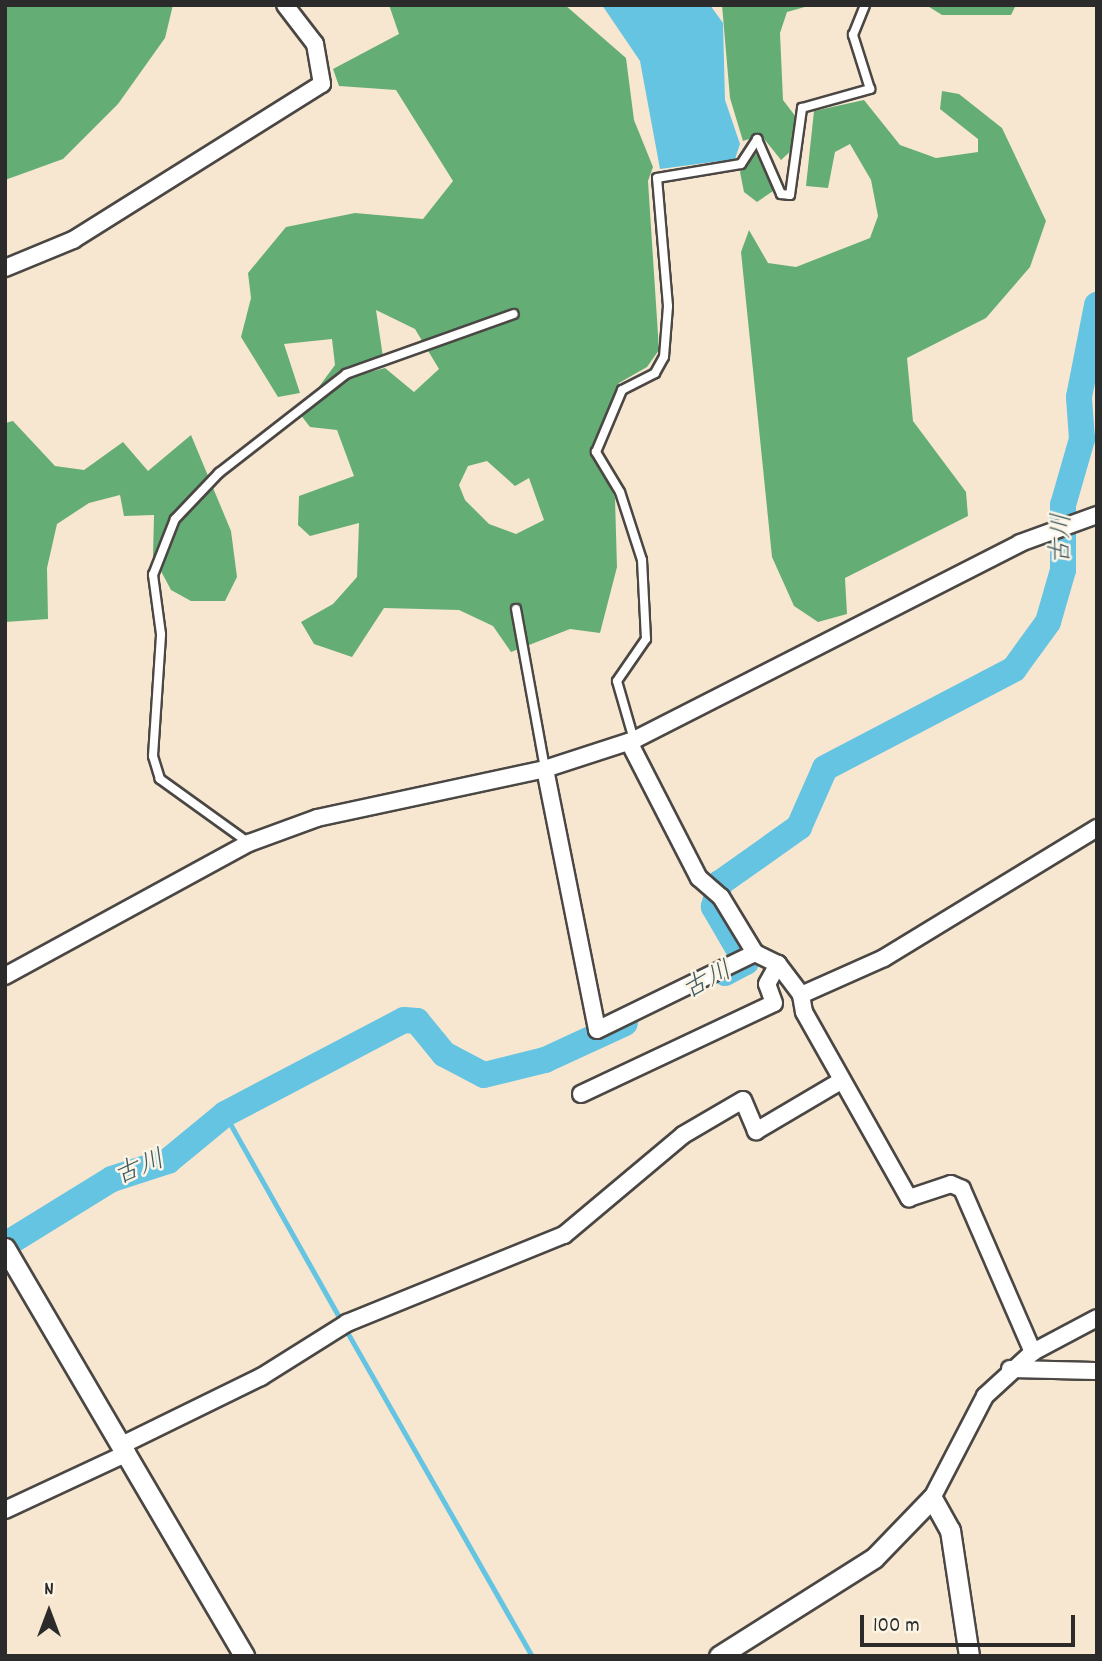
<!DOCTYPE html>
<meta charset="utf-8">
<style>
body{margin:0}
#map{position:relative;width:1102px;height:1661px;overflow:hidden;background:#f8e7d0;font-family:Dekko,"Klee One",sans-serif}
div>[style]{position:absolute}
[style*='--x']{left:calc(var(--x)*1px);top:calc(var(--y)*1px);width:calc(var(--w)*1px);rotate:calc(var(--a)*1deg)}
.forest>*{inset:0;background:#64ae76}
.water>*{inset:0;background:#64c4e2}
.stream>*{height:4.5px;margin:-2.25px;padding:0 2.25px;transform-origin:2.25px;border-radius:2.25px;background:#64c4e2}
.river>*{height:26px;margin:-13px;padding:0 13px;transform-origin:13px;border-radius:13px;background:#64c4e2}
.roads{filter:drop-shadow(2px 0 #4a4744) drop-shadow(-2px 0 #4a4744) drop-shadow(0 2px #4a4744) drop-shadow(0 -2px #4a4744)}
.service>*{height:8px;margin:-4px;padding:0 4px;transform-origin:4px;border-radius:4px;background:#fff}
.minor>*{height:16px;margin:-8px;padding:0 8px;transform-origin:8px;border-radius:8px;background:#fff}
.tertiary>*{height:19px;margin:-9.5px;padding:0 9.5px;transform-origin:9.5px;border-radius:9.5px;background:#fff}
span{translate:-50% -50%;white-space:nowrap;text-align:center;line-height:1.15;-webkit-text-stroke:5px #fcf5e5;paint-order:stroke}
.water-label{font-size:26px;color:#3c5962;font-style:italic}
.frame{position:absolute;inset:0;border:7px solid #2b2b2b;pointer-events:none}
.north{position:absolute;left:14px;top:1577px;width:70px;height:70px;-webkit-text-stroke:5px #fcf5e5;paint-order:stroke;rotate:0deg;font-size:19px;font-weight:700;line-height:28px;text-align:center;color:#2b2b2b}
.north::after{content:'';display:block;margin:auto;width:24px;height:32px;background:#2b2b2b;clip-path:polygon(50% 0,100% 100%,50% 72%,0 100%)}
.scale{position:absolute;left:860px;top:1615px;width:215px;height:32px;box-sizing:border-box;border:4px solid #2b2b2b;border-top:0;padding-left:9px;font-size:21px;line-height:24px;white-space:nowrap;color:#2b2b2b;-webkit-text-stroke:5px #fcf5e5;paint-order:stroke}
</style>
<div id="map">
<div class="forest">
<i style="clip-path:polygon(5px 5px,173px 5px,165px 38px,118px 104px,63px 159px,5px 180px)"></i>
<i style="clip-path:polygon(evenodd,389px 5px,565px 5px,626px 58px,634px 120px,653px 167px,648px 181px,659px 350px,647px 367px,619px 383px,592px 445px,615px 498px,617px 567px,600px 633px,570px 629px,511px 652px,493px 626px,459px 610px,384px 608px,352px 657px,314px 644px,301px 622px,333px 604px,357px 577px,359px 523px,310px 536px,298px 525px,299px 496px,354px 476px,337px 430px,310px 427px,300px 414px,348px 378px,385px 368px,414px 392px,439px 369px,415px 329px,376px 310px,383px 357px,342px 369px,318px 388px,335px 365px,332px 339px,284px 344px,300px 393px,278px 397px,241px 337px,251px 298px,248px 273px,286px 227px,355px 213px,423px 219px,453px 181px,396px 90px,339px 86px,333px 69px,399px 34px,389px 5px,487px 461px,515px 486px,529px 478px,544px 520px,516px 534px,489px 524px,465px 500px,459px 485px,468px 466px,487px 461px)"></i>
<i style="clip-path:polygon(722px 5px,812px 5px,787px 12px,780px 33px,783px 100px,796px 117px,794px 148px,781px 160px,761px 135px,743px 141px,730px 98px)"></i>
<i style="clip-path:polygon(926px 5px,1016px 5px,1011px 15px,942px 15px)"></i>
<i style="clip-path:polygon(942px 91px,959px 94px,1002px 128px,1046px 221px,1030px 267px,986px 318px,907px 358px,913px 421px,966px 492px,968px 516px,845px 578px,847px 614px,818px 622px,794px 606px,772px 557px,741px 252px,749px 230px,768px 263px,796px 267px,870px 238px,878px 216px,871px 180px,850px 144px,835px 152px,828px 188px,806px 186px,814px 111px,864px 100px,900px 145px,936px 158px,978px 152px,978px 139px,940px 109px)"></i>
<i style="clip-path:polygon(753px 154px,762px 155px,773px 191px,757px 202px,744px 192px,740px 172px)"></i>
<i style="clip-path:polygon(13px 421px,55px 466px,84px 470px,123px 442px,148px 471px,191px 435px,231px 531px,237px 577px,225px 601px,191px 601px,171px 590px,153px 556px,154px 515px,124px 516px,120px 495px,89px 503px,57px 524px,47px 568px,48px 619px,5px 622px,5px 423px)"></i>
</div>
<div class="water">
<i style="clip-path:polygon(602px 5px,710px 5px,723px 23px,725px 100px,740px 144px,735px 159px,660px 169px,640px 61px)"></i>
</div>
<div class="stream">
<i style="--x:225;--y:1114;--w:239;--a:60.6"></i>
<i style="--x:348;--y:1333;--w:372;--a:60.3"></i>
</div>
<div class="river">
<i style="--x:725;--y:973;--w:24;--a:-28"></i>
<i style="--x:746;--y:962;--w:64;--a:-120.2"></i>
<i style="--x:714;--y:907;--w:25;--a:-76"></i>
<i style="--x:720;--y:883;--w:97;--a:-35.3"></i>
<i style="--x:799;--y:827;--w:64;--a:-66.2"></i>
<i style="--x:825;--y:768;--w:213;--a:-27.6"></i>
<i style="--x:1014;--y:669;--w:58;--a:-54.1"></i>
<i style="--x:1048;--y:622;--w:54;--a:-73.9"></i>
<i style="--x:1063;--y:570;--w:65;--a:-90"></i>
<i style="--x:1063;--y:505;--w:69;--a:-73.9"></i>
<i style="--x:1082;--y:439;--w:42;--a:-94.1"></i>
<i style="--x:1079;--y:397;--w:94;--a:-78.9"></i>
<i style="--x:5;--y:1245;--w:126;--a:-31.7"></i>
<i style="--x:112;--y:1179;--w:59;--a:-17.8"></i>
<i style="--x:168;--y:1161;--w:74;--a:-39.5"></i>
<i style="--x:225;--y:1114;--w:202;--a:-27.7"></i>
<i style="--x:404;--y:1020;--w:13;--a:4"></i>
<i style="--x:417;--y:1021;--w:43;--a:50.7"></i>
<i style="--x:444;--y:1054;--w:45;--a:27.7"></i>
<i style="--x:484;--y:1075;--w:63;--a:-13.8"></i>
<i style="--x:545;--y:1060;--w:88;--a:-24.8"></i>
</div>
<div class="roads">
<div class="service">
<i style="--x:516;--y:609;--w:163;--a:79.7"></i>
<i style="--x:634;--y:740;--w:61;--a:-106.1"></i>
<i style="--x:617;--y:681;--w:51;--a:-55.4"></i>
<i style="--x:646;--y:639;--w:79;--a:-92.9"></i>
<i style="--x:642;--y:560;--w:71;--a:-107.9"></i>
<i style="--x:620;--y:492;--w:47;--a:-121"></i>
<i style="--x:596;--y:452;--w:67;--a:-67.2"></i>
<i style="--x:622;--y:390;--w:37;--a:-27"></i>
<i style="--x:655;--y:373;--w:18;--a:-61"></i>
<i style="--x:664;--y:357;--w:51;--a:-85.5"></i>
<i style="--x:668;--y:306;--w:128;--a:-94.9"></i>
<i style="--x:657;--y:178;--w:85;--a:-9.5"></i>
<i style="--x:741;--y:164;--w:30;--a:-57"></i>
<i style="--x:757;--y:139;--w:60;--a:66.4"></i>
<i style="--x:781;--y:194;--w:9;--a:6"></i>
<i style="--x:790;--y:195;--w:88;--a:-82.1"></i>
<i style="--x:802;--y:108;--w:71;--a:-15.6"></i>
<i style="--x:870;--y:89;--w:57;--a:-107.5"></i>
<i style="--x:853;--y:35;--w:32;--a:-68"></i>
<i style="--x:249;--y:843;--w:110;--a:-144.3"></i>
<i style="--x:160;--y:779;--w:24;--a:-107"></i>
<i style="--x:153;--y:756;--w:122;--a:-86.2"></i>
<i style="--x:161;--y:634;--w:60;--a:-97.7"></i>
<i style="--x:153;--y:575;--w:60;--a:-68.6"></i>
<i style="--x:175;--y:519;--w:64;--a:-46.3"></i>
<i style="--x:219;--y:473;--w:161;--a:-37.9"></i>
<i style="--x:346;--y:374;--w:178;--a:-19.7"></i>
</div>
<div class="minor">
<i style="--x:5;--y:268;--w:74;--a:-22.4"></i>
<i style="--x:73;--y:240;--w:294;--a:-32.1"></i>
<i style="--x:322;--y:84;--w:41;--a:-99.9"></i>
<i style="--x:315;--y:44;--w:49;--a:-127.6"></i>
<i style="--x:629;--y:742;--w:153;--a:62.8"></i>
<i style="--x:699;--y:878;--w:29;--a:41"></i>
<i style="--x:721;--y:897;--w:66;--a:58.7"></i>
<i style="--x:755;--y:953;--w:25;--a:26"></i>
<i style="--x:778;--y:964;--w:39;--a:53"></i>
<i style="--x:801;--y:995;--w:17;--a:80"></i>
<i style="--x:804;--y:1012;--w:214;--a:60.6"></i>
<i style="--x:909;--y:1198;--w:44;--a:-18.4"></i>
<i style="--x:951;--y:1184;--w:12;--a:24"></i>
<i style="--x:962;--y:1189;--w:178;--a:66.5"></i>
<i style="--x:545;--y:769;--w:266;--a:78.7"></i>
<i style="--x:597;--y:1030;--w:176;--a:-26"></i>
<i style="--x:5;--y:976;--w:278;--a:-28.6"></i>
<i style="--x:249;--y:843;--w:72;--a:-20.2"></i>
<i style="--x:317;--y:818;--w:233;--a:-12.1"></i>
<i style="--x:545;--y:769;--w:94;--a:-18"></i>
<i style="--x:634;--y:740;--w:433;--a:-27"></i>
<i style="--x:1020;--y:543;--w:82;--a:-20"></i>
<i style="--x:801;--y:995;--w:91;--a:-24"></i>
<i style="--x:884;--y:958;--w:250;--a:-31.4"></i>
<i style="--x:581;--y:1094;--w:213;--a:-25.2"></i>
<i style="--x:774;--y:1003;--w:20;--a:-110"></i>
<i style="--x:767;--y:984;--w:23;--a:-61"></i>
<i style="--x:1010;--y:1369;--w:87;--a:1.3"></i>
<i style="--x:122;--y:1445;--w:155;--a:-26.1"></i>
<i style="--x:261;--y:1377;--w:102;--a:-32.1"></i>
<i style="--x:347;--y:1323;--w:234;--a:-22.1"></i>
<i style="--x:564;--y:1235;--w:155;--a:-40"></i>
<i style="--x:683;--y:1135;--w:69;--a:-30.3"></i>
<i style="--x:743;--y:1100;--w:34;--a:67"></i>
<i style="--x:756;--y:1131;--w:99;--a:-30.5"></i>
<i style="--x:932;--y:1498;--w:115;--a:-62.5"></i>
<i style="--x:985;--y:1396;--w:65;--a:-42.5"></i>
<i style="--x:1033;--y:1352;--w:72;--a:-28"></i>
<i style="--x:5;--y:1510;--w:135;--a:-25"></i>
</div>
<div class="tertiary">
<i style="--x:5;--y:1248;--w:473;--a:59.6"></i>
<i style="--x:719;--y:1656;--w:183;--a:-32.3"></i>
<i style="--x:874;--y:1558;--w:83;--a:-46"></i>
<i style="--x:932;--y:1498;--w:37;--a:61"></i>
<i style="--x:950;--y:1530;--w:127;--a:81.4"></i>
</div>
</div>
<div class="water-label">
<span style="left:1063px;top:539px;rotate:-88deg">古川</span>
<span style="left:708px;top:982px;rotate:-27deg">古川</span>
<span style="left:140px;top:1169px;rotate:-22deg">古川</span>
</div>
<div class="frame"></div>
<div class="north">N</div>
<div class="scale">100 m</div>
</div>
